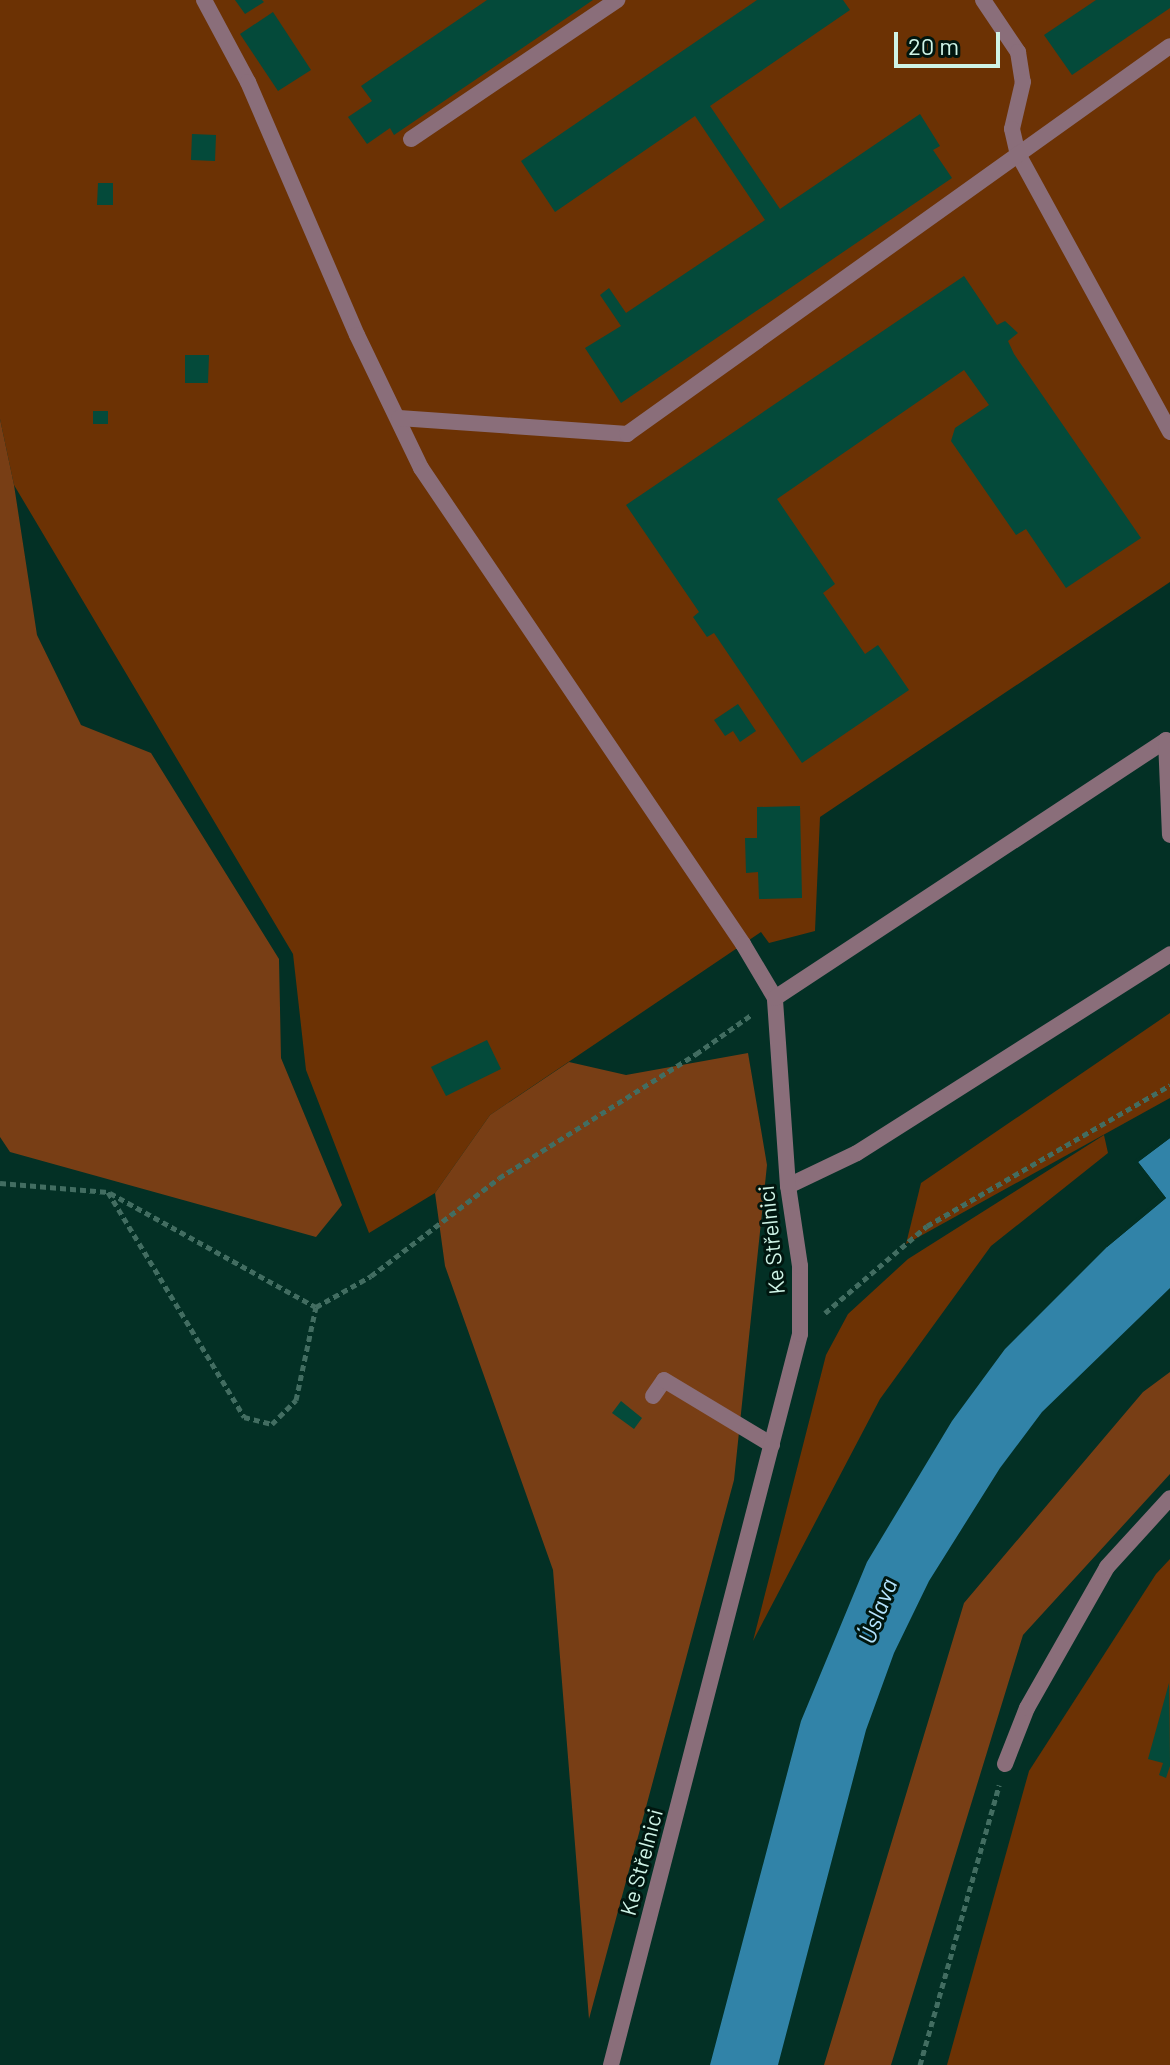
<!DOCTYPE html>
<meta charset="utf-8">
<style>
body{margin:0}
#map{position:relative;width:1170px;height:2065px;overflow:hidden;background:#033025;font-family:Barlow,sans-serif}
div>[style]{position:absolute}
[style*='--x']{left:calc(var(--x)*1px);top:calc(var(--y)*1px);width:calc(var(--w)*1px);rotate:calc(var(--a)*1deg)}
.green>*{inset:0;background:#6c3204}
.forest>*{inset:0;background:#783e15}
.water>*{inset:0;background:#3183a8}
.pier>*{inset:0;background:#033025}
.building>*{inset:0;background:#044a3a}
.path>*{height:5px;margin-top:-2.5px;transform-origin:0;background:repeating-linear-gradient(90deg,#426d61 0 6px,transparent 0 10px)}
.service>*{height:16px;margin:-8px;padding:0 8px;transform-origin:8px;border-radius:8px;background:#8a6e7a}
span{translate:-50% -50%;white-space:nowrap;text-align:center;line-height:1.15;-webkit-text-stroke:6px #00160f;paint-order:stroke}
.street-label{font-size:22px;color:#cff4e7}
.water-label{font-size:24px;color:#b5e4fe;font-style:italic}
.scale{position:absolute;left:894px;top:32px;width:106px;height:36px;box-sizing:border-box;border:4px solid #cff4e7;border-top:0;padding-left:10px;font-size:24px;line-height:28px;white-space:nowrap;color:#cff4e7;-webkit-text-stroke:6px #00160f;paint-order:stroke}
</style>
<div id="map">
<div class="green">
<i style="clip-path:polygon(0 0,1170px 0,1170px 582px,820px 817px,815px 931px,769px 943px,761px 932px,490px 1115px,435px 1193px,369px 1233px,306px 1070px,293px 954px,14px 485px,0 419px)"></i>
<i style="clip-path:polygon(1170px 1013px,1170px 1098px,906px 1244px,921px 1183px)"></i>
<i style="clip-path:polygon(1104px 1135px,1108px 1153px,991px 1246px,880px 1399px,753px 1641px,826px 1355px,848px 1314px,908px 1259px)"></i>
<i style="clip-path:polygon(1170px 1559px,1170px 2065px,947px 2065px,1029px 1771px,1156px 1574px)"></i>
</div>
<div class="forest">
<i style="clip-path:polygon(0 419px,14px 485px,37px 635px,81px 725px,151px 753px,279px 959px,281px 1058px,342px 1205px,316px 1237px,10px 1152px,0 1137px)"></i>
<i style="clip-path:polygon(748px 1053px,767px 1165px,734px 1480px,589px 2019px,553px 1570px,445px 1266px,435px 1193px,490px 1115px,569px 1062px,626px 1075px)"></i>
<i style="clip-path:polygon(1170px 1372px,1170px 1474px,1023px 1635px,891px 2065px,824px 2065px,964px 1603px,1143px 1392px)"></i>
</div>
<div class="water">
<i style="clip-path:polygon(1170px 1138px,1170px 1288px,1042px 1412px,1000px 1468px,929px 1581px,894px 1653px,866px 1730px,778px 2065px,710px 2065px,801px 1721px,867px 1562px,952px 1421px,1005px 1349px,1107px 1247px,1166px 1198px,1138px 1162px)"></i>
</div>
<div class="pier">
<i style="clip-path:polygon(1170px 1134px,1170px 1138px,1138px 1162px,1166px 1198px,1107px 1247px,1105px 1244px,1161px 1198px,1134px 1161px)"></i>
</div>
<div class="building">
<i style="clip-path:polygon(235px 0,262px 0,264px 2px,245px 14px)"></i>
<i style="clip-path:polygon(487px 0,593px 0,394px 135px,390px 128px,367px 144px,348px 117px,372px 101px,361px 86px)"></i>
<i style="clip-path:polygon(757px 0,843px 0,850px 10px,710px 106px,780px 209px,920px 114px,940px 146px,933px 150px,952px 178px,621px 403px,585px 348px,621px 326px,600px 295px,609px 288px,626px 313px,765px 220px,695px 116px,555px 212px,521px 161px)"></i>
<i style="clip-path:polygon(1096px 0,1170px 0,1170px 8px,1072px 75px,1044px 35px)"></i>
<i style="clip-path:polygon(273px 12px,311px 70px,278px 91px,240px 34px)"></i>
<i style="clip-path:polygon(192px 134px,216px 135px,215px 161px,191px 160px)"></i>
<i style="clip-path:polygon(98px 183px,113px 183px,113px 205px,97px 205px)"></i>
<i style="clip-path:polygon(964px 276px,997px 325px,1005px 321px,1018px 333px,1008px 341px,1014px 354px,1141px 538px,1066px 588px,1026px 529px,1016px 535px,951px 441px,955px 428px,989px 405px,964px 370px,777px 499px,835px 584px,823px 593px,865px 654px,878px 645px,909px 690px,802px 763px,714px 633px,707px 637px,693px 617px,699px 612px,626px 505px)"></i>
<i style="clip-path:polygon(185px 355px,209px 355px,208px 383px,185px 383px)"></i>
<i style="clip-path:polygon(93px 411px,108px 411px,108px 424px,93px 424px)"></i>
<i style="clip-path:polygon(738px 704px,756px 731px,740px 742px,733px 731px,725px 736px,714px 720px)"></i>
<i style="clip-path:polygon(800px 806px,802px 898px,759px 899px,758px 872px,746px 873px,745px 838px,757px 838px,757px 807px)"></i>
<i style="clip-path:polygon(487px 1040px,501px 1069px,446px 1096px,431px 1067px)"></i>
<i style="clip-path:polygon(621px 1401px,642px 1418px,634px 1429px,612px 1413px)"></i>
<i style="clip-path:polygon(1169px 1683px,1170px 1766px,1166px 1778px,1159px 1775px,1163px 1763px,1148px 1759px)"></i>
</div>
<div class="path">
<i style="--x:0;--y:1183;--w:108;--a:4.8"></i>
<i style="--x:108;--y:1192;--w:263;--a:58.8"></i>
<i style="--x:244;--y:1417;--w:29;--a:14"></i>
<i style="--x:272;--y:1424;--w:34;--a:-45"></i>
<i style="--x:296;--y:1400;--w:95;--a:-77.9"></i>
<i style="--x:316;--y:1307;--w:63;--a:-29.4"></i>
<i style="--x:371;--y:1276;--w:161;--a:-37.4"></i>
<i style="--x:499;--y:1178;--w:233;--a:-32.2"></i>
<i style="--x:696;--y:1054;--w:67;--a:-35.3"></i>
<i style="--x:110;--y:1193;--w:235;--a:29"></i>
<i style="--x:825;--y:1313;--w:134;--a:-40.5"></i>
<i style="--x:927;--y:1226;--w:281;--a:-30.1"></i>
<i style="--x:920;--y:2065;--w:291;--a:-74.2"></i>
</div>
<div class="service">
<i style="--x:204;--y:0;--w:93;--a:61.8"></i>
<i style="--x:248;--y:82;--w:275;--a:66.7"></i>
<i style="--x:357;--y:335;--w:148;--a:64.3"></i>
<i style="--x:421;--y:468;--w:575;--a:55.92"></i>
<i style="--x:743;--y:944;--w:63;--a:59.3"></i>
<i style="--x:983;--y:0;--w:63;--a:56.1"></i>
<i style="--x:1018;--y:52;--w:30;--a:81"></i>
<i style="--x:1023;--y:82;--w:48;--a:103.2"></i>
<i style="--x:1012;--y:129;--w:26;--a:77"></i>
<i style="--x:1018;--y:154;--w:317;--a:61.3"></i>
<i style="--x:411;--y:139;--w:249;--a:-34"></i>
<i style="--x:399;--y:418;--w:229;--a:4"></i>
<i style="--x:627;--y:434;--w:667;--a:-35.55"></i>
<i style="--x:788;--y:1186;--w:76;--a:-25.6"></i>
<i style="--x:857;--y:1153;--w:371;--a:-32.4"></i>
<i style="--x:653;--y:1396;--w:19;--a:-55"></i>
<i style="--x:664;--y:1380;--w:126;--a:31"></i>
<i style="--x:1005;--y:1764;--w:60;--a:-68.6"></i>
<i style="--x:1027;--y:1708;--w:162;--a:-60.4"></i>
<i style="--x:1107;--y:1567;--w:93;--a:-47.6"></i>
<i style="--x:611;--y:2065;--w:755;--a:-75.5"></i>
<i style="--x:800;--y:1334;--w:68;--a:-90"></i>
<i style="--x:800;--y:1266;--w:81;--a:-98.5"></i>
<i style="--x:788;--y:1186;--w:188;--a:-94"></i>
<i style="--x:775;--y:998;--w:468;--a:-33.4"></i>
<i style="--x:1166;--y:740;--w:95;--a:87.6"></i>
</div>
<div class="street-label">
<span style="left:771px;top:1240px;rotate:-96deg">Ke Střelnici</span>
<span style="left:641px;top:1862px;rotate:-75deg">Ke Střelnici</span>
</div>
<div class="water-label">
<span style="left:877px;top:1611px;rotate:-69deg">Úslava</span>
</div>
<div class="scale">20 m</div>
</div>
